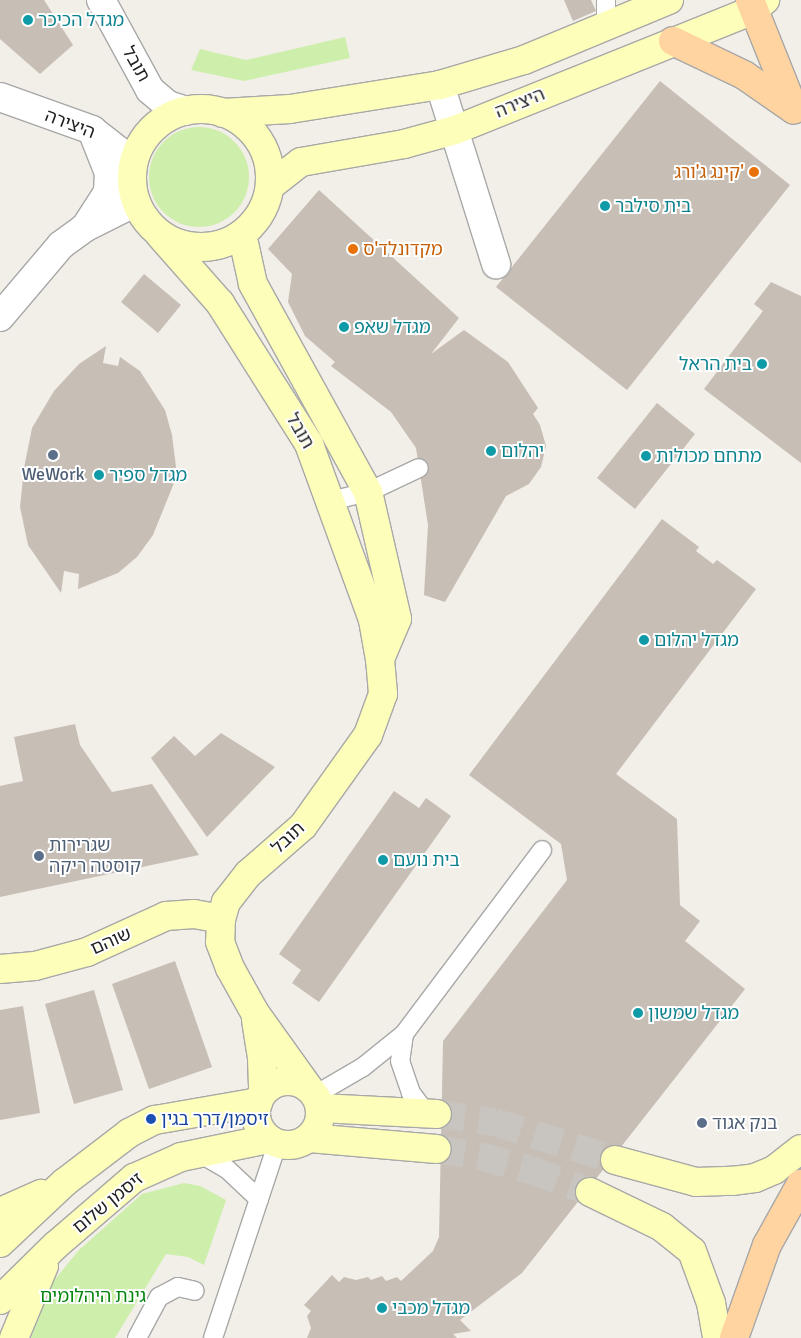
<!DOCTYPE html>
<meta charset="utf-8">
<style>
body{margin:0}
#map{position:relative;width:801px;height:1338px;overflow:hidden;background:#f2eee8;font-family:Signika,"Noto Sans Hebrew",sans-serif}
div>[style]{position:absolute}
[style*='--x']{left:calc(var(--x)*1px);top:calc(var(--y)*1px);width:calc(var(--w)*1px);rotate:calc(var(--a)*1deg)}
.grass>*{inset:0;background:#ceefab}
.round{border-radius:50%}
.building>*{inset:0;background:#c7beb6}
.secondary-tunnel>*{height:28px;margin-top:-14px;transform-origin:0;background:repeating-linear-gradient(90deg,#c8c5c0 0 28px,transparent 0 42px)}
.roads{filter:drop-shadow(1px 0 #a8a8a8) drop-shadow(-1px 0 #a8a8a8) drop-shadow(0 1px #a8a8a8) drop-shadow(0 -1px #a8a8a8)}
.lane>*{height:18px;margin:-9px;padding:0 9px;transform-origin:9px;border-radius:9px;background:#fff}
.street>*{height:28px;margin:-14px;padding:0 14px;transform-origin:14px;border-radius:14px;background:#fff}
.secondary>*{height:28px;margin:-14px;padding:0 14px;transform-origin:14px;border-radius:14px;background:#fcfeba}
.secondary>.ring{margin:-14px;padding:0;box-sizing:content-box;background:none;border:28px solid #fcfeba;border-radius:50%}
.primary>*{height:28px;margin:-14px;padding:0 14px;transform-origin:14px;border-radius:14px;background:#ffd4a0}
.dots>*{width:14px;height:14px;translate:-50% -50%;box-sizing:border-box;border:2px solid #fff;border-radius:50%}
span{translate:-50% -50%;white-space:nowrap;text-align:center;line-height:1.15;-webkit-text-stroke:4px #fff;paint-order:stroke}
.culture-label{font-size:18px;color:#0d838f}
.left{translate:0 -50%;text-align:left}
.right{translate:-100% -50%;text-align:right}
.street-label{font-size:18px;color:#212121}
.food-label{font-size:18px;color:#c56008}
.service-label{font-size:18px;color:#4e5e75}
.transit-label{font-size:18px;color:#164399}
.park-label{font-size:18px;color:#05850d}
</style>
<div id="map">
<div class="grass">
<i style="clip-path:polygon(345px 37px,350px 58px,244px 81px,191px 70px,200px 49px,246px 60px)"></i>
<i class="round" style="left:149px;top:127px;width:100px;height:100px"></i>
<i style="clip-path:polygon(184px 1183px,200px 1186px,226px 1200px,204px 1265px,188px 1257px,166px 1254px,115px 1338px,31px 1338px,51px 1284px,79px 1250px,142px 1194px)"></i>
</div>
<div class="building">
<i style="clip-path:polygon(0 0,44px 0,73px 45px,40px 74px,0 39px)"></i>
<i style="clip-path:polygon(564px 0,591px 0,596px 11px,573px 21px)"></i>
<i style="clip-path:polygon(660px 81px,790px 185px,627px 390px,496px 287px)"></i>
<i style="clip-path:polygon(319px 190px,459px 318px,431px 354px,464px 330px,508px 362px,538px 408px,533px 414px,540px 425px,546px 446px,541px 467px,529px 484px,506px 496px,445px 602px,424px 595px,428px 525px,416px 448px,391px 412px,331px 366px,335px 362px,305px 336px,288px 302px,292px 274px,268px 249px)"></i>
<i style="clip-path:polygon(144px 274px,181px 305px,158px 333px,121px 302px)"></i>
<i style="clip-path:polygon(771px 282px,801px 296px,801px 463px,704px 389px,763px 311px,754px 304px)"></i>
<i style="clip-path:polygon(106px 346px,103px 363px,118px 366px,120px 357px,140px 371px,165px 410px,172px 435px,176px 467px,174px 483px,153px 535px,137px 557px,118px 573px,78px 589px,79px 574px,64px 571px,61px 593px,28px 545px,20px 507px,24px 468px,32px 428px,54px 391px,79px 364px)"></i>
<i style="clip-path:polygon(657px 403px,695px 434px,635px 509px,597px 478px)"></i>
<i style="clip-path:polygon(662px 519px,699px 547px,696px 551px,713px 564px,717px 560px,756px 589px,616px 774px,677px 819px,680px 905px,700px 921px,685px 941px,745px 989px,522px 1273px,460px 1320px,471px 1331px,453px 1334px,457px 1338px,307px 1338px,311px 1328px,307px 1316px,311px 1311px,304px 1305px,332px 1275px,339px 1282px,344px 1277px,356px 1280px,368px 1277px,371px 1280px,382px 1276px,386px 1281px,397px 1277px,401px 1281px,433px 1251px,439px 1237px,443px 1041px,567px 880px,561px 844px,469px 775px)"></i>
<i style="clip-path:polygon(75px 724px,80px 745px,112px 792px,152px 784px,199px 855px,0 897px,0 786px,23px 781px,14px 737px)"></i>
<i style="clip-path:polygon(221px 733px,275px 767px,207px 837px,151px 758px,174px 736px,195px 756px)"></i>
<i style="clip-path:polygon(394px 791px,419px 808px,426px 798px,451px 816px,319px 1002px,292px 983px,301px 970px,279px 954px)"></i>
<i style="clip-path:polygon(175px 961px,212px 1067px,149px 1089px,112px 984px)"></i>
<i style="clip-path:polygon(94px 990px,123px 1090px,74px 1104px,45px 1004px)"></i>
<i style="clip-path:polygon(23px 1006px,40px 1113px,0 1120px,0 1010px)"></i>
</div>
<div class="secondary-tunnel">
<i style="--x:437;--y:1114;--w:58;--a:8"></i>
<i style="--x:494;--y:1122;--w:127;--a:17.4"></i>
<i style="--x:437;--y:1149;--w:44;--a:9.2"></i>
<i style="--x:480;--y:1156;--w:53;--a:15.4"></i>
<i style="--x:531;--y:1170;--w:63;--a:20.4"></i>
</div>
<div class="roads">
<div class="lane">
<i style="--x:606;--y:0;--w:27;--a:90"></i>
<i style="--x:331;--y:501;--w:38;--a:-14"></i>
<i style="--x:368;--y:492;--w:56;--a:-25.2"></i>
<i style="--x:404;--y:1034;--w:27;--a:98"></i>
<i style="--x:400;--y:1061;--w:34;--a:71"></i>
<i style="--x:411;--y:1093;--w:25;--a:53"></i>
<i style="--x:315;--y:1095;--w:56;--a:-30.3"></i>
<i style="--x:363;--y:1067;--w:53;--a:-38.8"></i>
<i style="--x:404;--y:1034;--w:230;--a:-53.1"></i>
<i style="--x:199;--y:1153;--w:32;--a:30"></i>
<i style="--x:227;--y:1169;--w:44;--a:43.2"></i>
<i style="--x:137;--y:1338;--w:47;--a:-61.8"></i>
<i style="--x:159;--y:1297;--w:21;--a:-28"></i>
<i style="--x:178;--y:1287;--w:17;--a:13"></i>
<i style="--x:213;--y:1338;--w:204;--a:-71.7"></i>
</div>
<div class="street">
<i style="--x:101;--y:0;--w:102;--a:61.4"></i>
<i style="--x:150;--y:90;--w:23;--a:40"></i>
<i style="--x:168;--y:105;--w:19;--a:18"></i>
<i style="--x:440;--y:85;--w:188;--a:72.6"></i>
<i style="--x:0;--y:97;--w:98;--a:19.7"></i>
<i style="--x:92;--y:130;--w:52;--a:38"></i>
<i style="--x:88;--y:223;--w:37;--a:-57"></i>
<i style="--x:108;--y:192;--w:19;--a:-87"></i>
<i style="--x:109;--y:173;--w:46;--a:-111.6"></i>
<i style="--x:0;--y:317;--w:94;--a:-49.7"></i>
<i style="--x:61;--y:245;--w:29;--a:-36"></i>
<i style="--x:84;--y:228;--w:58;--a:-26.6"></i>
</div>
<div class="secondary">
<i class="ring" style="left:132px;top:109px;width:110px;height:110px"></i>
<i style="--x:223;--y:113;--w:67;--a:-3.4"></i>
<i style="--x:290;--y:109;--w:152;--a:-9.1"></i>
<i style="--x:440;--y:85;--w:88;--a:-16.6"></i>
<i style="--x:524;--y:60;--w:157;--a:-22.5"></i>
<i style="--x:270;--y:186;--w:39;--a:-38"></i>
<i style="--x:301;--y:162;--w:105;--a:-9.9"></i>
<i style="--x:404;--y:144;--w:53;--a:-15.4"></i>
<i style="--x:455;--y:130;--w:321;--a:-21.9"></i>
<i style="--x:753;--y:10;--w:16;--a:-40"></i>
<i style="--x:242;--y:234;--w:51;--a:77.6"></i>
<i style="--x:253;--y:284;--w:238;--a:61.1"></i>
<i style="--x:368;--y:492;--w:130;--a:77.1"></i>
<i style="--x:397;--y:619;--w:43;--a:113"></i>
<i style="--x:160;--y:235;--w:91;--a:48.6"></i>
<i style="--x:220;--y:303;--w:167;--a:57.7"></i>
<i style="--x:309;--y:444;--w:187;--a:70"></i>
<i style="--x:373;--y:620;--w:40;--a:80"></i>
<i style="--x:380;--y:659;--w:35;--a:85"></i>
<i style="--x:383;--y:694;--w:44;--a:110.1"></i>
<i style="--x:368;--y:735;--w:112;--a:125.5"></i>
<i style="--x:303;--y:826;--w:73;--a:138.9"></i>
<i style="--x:248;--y:874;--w:36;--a:128"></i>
<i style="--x:226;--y:902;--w:18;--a:106"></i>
<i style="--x:221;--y:919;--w:23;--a:92"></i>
<i style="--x:220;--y:942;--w:28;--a:69"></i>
<i style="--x:230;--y:968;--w:51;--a:60.9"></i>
<i style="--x:255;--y:1013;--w:91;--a:54.4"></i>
<i style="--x:0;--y:969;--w:35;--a:-5"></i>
<i style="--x:35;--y:966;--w:54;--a:-15.1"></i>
<i style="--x:87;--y:952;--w:87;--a:-24.5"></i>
<i style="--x:166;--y:916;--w:28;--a:-4"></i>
<i style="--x:194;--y:914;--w:27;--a:10"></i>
<i style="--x:256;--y:1020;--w:38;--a:81"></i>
<i style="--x:262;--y:1058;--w:34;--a:88"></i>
<i class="ring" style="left:256px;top:1081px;width:36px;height:36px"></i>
<i style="--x:320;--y:1108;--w:117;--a:2.9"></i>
<i style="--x:309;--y:1138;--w:128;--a:4.9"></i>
<i style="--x:615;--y:1160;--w:84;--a:15.2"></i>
<i style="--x:696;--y:1182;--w:36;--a:-2"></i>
<i style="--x:732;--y:1181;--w:23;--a:-7"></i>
<i style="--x:755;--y:1178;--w:21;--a:-23"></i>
<i style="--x:774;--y:1170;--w:34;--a:-38"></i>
<i style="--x:590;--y:1192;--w:80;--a:25.9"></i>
<i style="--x:662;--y:1227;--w:38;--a:39"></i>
<i style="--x:692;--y:1251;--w:55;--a:69.9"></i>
<i style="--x:711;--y:1303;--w:36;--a:80"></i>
<i style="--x:0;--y:1212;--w:45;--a:-23.7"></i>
<i style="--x:0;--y:1243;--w:89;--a:-43.2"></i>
<i style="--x:65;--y:1182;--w:81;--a:-37.4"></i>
<i style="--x:129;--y:1133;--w:29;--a:-27"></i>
<i style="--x:155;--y:1120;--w:105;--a:-9.9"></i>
<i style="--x:0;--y:1300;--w:78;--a:-44.5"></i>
<i style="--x:56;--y:1245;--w:103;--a:-40.7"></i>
<i style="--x:134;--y:1178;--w:51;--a:-24.1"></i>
<i style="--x:181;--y:1157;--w:89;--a:-11.7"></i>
<i style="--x:14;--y:1338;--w:78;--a:-67.4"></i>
</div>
<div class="primary">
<i style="--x:750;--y:0;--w:118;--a:68.2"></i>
<i style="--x:673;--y:41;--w:79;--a:25.6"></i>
<i style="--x:744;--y:75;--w:60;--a:34.8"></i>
<i style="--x:734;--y:1338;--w:99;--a:-70.5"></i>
<i style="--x:767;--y:1245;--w:70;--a:-60.9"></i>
</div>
</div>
<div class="dots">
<i style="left:28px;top:20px;background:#0f9aa8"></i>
<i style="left:754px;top:172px;background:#e8710a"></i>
<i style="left:605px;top:206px;background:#0f9aa8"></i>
<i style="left:353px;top:249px;background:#e8710a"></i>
<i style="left:344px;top:327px;background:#0f9aa8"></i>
<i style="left:762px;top:364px;background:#0f9aa8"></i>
<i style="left:491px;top:451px;background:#0f9aa8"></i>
<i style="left:53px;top:455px;background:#5c6f8a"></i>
<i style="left:646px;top:456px;background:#0f9aa8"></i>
<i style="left:99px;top:475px;background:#0f9aa8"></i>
<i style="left:644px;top:640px;background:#0f9aa8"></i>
<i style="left:39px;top:856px;background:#5c6f8a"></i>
<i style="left:383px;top:860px;background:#0f9aa8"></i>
<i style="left:638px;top:1013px;background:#0f9aa8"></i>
<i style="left:151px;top:1119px;background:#1a4fb4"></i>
<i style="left:702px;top:1123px;background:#5c6f8a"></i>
<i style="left:382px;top:1308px;background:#0f9aa8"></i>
</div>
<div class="culture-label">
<span class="left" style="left:38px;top:20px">מגדל הכיכר</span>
<span class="left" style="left:615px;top:206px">בית סילבר</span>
<span class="left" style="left:354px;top:327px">מגדל שאפ</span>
<span class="right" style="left:752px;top:364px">בית הראל</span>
<span class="left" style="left:501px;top:451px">יהלום</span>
<span class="left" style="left:656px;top:456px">מתחם מכולות</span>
<span class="left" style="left:109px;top:475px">מגדל ספיר</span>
<span class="left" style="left:654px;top:640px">מגדל יהלום</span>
<span class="left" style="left:393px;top:860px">בית נועם</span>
<span class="left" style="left:648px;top:1013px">מגדל שמשון</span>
<span class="left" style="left:392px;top:1308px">מגדל מכבי</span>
</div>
<div class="street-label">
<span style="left:136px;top:64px;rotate:61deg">תובל</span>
<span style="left:520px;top:103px;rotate:-22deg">היצירה</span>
<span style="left:70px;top:124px;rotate:21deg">היצירה</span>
<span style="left:300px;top:431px;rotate:60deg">תובל</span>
<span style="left:288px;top:838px;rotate:-43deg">תובל</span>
<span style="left:111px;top:941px;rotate:-24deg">שוהם</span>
<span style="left:108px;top:1203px;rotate:-39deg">זיסמן שלום</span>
</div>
<div class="food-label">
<span class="right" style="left:744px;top:172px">קינג ג'ורג'</span>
<span class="left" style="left:363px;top:249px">מקדונלד'ס</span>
</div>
<div class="service-label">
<span style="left:53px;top:474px">WeWork</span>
<span class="left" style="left:49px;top:856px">שגרירות<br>קוסטה ריקה</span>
<span class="left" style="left:712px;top:1123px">בנק אגוד</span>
</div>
<div class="transit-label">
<span class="left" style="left:161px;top:1119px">זיסמן/דרך בגין</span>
</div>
<div class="park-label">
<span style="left:93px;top:1296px">גינת היהלומים</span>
</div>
</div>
